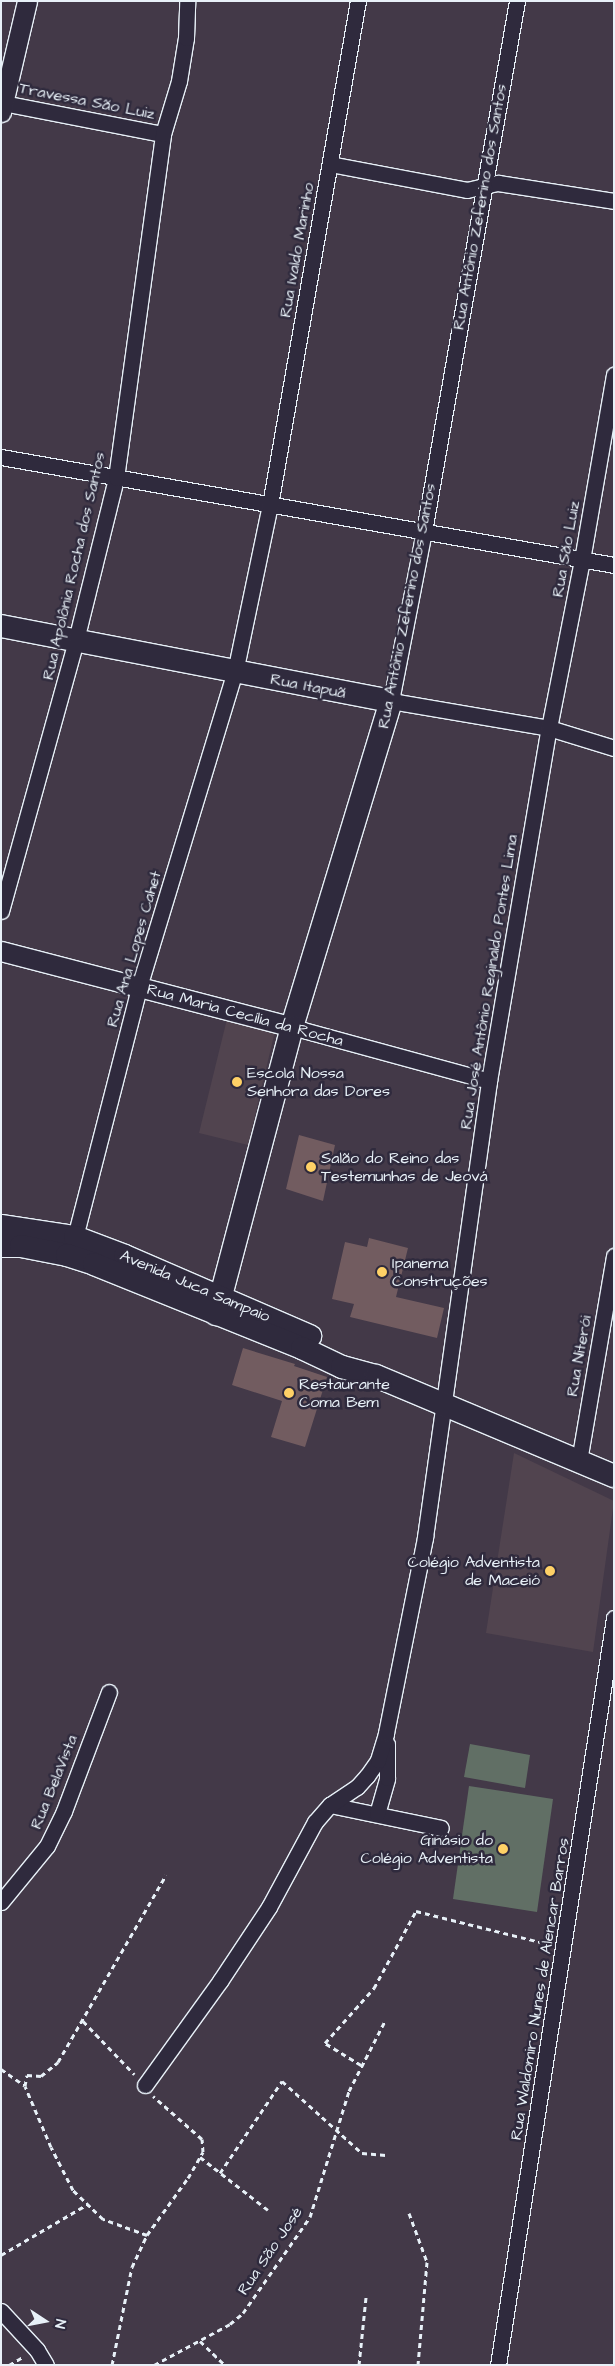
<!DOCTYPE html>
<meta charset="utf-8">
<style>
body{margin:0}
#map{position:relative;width:615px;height:2366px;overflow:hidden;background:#433948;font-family:"Architects Daughter",sans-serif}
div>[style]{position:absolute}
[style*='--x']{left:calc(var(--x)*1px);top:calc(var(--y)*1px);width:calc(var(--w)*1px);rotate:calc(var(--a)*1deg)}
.built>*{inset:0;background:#51444f}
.green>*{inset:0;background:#616f65}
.building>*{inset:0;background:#725c60}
.path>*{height:3px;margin-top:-1.5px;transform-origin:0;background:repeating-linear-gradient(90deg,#e8f1f8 0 5px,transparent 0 9px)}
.roads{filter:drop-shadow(1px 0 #e8f1f8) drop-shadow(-1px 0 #e8f1f8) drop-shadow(0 1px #e8f1f8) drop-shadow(0 -1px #e8f1f8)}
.minor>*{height:15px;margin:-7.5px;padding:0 7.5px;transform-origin:7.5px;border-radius:7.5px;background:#2f2a3d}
.tertiary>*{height:19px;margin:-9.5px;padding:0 9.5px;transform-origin:9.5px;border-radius:9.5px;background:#2f2a3d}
.secondary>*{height:22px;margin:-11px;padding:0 11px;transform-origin:11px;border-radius:11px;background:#2f2a3d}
.dots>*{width:14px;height:14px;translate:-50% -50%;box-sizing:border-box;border:2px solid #2f2a3d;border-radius:50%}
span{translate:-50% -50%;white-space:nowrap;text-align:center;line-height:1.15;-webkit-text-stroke:5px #2f2a3d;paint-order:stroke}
.street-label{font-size:16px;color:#e8f1f8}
.poi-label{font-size:16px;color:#e8f1f8}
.left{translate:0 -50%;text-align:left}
.right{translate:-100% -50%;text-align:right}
.frame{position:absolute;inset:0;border:2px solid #e8f1f8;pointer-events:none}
.north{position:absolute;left:20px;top:2296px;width:50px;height:50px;-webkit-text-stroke:4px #2f2a3d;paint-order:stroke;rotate:101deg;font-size:14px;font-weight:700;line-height:20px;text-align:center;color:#e8f1f8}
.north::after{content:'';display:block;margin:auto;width:18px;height:22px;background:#e8f1f8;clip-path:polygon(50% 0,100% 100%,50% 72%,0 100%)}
</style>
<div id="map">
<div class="built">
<i style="clip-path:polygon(227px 1019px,275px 1031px,248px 1145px,199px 1133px)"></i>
<i style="clip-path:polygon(514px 1453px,614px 1501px,593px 1652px,486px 1633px)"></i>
</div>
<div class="green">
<i style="clip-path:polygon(470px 1744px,530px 1755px,525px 1788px,464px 1777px)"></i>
<i style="clip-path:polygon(469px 1786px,553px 1799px,537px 1912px,453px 1899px)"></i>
</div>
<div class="building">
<i style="clip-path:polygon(299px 1135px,335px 1145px,323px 1201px,286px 1189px)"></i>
<i style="clip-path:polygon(369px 1238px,408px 1248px,396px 1297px,444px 1308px,437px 1338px,350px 1317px,354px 1304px,332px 1299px,345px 1242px,367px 1247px)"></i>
<i style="clip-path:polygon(243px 1348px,295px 1364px,294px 1366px,327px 1377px,305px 1447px,271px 1437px,282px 1401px,232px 1385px)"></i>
</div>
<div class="path">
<i style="--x:83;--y:2021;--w:74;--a:46.1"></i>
<i style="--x:361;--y:2065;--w:42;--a:-148.6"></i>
<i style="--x:325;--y:2043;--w:74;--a:-48.3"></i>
<i style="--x:374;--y:1988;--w:88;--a:-61.4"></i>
<i style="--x:416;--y:1911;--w:136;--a:14"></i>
<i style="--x:1;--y:2069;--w:29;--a:35"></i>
<i style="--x:200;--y:2157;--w:86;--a:37.9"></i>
<i style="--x:220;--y:2173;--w:111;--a:-56"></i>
<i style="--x:282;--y:2081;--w:108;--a:42"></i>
<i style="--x:362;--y:2153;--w:24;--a:5"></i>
<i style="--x:409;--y:2213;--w:52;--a:69.8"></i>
<i style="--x:427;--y:2262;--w:103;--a:95"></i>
<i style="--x:147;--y:2235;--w:47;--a:-160"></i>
<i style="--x:103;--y:2219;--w:42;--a:-136"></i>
<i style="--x:73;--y:2190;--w:48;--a:-117.1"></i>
<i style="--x:51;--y:2147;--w:66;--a:-113.1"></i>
<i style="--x:25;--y:2086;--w:11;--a:-80"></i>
<i style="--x:27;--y:2075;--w:14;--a:4"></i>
<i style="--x:41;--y:2076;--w:22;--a:-39"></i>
<i style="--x:58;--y:2062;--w:216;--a:-60"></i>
<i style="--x:1;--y:2255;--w:101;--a:-30.4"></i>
<i style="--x:200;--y:2341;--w:35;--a:44"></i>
<i style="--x:9;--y:2365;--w:16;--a:-30"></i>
<i style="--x:112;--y:2365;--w:100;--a:-78.5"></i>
<i style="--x:132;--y:2267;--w:35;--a:-65"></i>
<i style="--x:147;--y:2235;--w:70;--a:-54.3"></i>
<i style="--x:188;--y:2178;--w:30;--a:-60"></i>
<i style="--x:203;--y:2152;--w:13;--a:-94"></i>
<i style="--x:202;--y:2139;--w:65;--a:-138.7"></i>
<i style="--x:154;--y:2365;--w:86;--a:-28.3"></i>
<i style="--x:230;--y:2324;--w:17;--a:-40"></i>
<i style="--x:243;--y:2313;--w:117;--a:-55.1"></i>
<i style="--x:310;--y:2217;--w:132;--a:-72.8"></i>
<i style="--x:349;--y:2091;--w:79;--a:-62.8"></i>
<i style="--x:359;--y:2365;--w:68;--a:-84.1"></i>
</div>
<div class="roads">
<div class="minor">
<i style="--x:517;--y:1;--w:538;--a:99.95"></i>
<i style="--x:424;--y:531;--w:173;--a:101"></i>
<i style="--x:391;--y:701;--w:160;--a:9.7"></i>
<i style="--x:549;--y:728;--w:68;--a:17.1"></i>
<i style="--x:3;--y:103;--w:163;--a:11"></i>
<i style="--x:330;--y:164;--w:139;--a:10.7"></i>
<i style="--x:467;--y:190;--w:32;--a:-13"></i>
<i style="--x:498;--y:183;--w:117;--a:8.8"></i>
<i style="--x:1;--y:457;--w:622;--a:9.99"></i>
<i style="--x:1;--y:911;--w:281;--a:-74.5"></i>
<i style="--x:76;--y:640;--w:167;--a:-76.1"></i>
<i style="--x:116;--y:478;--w:347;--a:-82.2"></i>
<i style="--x:163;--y:134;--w:55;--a:-73.2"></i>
<i style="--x:179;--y:81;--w:44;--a:-80.8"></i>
<i style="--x:186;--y:38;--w:37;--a:-88"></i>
<i style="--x:292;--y:1027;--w:204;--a:15.3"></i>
<i style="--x:75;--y:1237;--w:258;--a:-75.6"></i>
<i style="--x:139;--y:987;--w:329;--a:-73.1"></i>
<i style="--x:235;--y:672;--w:171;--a:-78.2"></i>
<i style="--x:270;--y:505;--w:512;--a:-80.1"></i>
<i style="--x:579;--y:1461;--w:208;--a:-80.3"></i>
<i style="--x:330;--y:1805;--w:113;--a:11.7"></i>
<i style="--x:377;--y:1814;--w:37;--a:-74"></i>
<i style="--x:387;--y:1778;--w:34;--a:-90"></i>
<i style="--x:1;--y:1902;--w:72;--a:-50.6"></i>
<i style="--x:47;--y:1846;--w:39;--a:-64"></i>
<i style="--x:64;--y:1811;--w:127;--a:-69.3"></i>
<i style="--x:145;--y:2085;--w:128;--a:-54.2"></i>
<i style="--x:220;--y:1981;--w:89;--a:-56.5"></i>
<i style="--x:269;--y:1907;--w:97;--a:-61.6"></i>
<i style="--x:315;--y:1822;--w:23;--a:-49"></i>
<i style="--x:330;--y:1805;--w:32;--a:-34"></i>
<i style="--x:357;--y:1787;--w:15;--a:-48"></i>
<i style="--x:367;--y:1776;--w:19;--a:-55"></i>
<i style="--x:378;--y:1760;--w:28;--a:-73"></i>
<i style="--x:386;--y:1733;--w:200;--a:-78.7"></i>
<i style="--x:425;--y:1537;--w:460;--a:-82"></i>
<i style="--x:489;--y:1081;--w:358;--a:-80.4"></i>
<i style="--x:549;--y:728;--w:171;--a:-78.9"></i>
<i style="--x:582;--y:560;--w:188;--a:-80.2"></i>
<i style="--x:1;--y:2311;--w:53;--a:47.3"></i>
<i style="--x:37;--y:2350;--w:17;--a:59"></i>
<i style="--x:498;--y:2365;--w:756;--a:-81.17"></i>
</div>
<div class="tertiary">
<i style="--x:1;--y:112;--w:114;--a:-76.8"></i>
<i style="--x:1;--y:951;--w:301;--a:14.6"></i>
</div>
<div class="secondary">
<i style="--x:1;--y:626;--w:397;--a:10.9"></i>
<i style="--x:391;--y:701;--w:341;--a:106.9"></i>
<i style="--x:292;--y:1027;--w:297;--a:104.8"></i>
<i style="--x:1;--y:1226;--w:75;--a:8.5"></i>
<i style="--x:75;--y:1237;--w:53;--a:20.8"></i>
<i style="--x:125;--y:1256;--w:202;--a:23.4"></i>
<i style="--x:1;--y:1246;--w:20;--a:0"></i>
<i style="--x:21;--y:1246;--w:47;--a:11.1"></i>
<i style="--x:67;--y:1255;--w:28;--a:18"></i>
<i style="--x:94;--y:1264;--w:224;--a:22"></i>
<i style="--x:302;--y:1348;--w:44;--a:25.4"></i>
<i style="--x:342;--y:1367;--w:35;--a:15"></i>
<i style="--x:376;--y:1376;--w:258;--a:22.8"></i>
</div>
</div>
<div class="dots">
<i style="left:237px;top:1082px;background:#ffd166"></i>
<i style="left:311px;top:1167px;background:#ffd166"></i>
<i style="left:382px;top:1272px;background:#ffd166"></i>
<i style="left:289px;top:1393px;background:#ffd166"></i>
<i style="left:550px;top:1571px;background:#ffd166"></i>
<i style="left:503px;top:1849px;background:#ffd166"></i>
</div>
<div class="street-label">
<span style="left:87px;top:101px;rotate:11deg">Travessa São Luiz</span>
<span style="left:480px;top:207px;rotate:-80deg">Rua Antônio Zeferino dos Santos</span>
<span style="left:297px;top:250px;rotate:-80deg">Rua Ivaldo Marinho</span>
<span style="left:566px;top:549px;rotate:-80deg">Rua São Luiz</span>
<span style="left:74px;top:566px;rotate:-77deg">Rua Apolônia Rocha dos Santos</span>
<span style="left:407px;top:606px;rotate:-79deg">Rua Antônio Zeferino dos Santos</span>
<span style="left:308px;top:686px;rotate:11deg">Rua Itapuã</span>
<span style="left:134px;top:949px;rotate:-74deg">Rua Ana Lopes Cahet</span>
<span style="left:489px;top:982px;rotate:-81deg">Rua José Antônio Reginaldo Pontes Lima</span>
<span style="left:245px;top:1015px;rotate:15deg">Rua Maria Cecília da Rocha</span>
<span style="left:195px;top:1286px;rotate:23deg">Avenida Juca Sampaio</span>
<span style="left:579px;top:1356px;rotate:-80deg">Rua Niterói</span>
<span style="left:54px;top:1782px;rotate:-68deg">Rua BelaVista</span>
<span style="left:540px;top:1989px;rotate:-81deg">Rua Waldomiro Nunes de Alencar Barros</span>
<span style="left:270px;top:2251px;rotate:-56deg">Rua São José</span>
</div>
<div class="poi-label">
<span class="left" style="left:247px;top:1082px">Escola Nossa<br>Senhora das Dores</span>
<span class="left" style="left:321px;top:1167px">Salão do Reino das<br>Testemunhas de Jeová</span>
<span class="left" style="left:392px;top:1272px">Ipanema<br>Construções</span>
<span class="left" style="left:299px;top:1393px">Restaurante<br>Coma Bem</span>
<span class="right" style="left:540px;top:1571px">Colégio Adventista<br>de Maceió</span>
<span class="right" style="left:493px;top:1849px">Ginásio do<br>Colégio Adventista</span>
</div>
<div class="frame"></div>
<div class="north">N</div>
</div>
